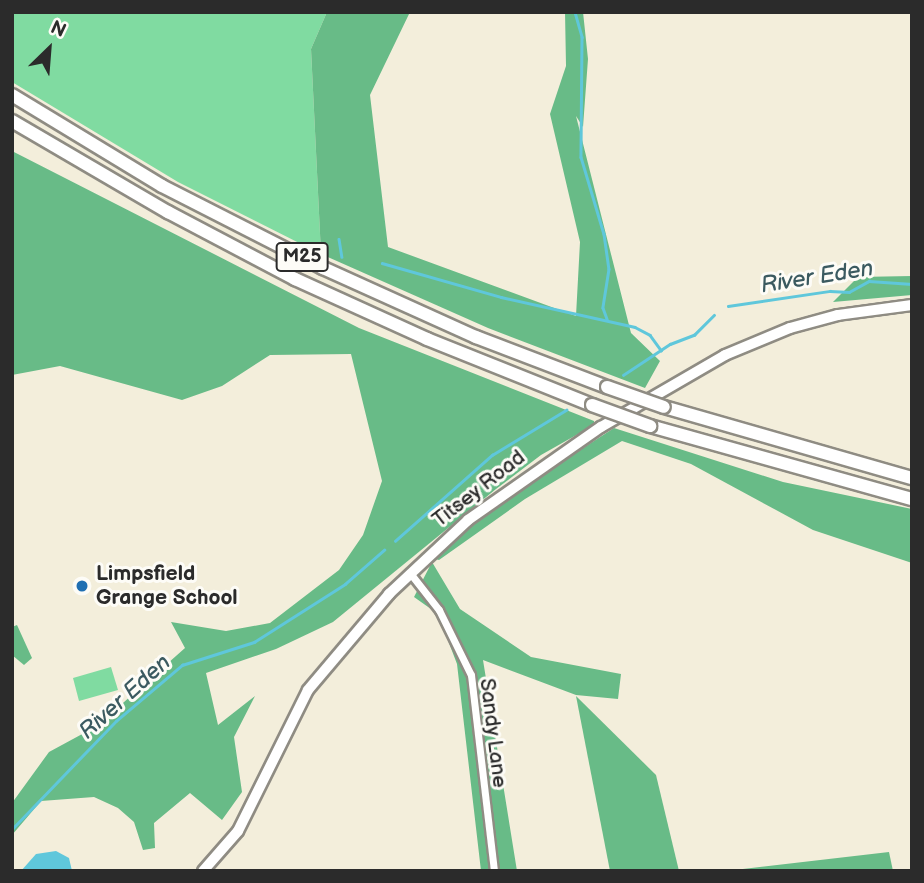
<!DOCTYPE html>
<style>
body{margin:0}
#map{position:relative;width:924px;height:883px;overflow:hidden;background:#f3eedb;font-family:"Balsamiq Sans",sans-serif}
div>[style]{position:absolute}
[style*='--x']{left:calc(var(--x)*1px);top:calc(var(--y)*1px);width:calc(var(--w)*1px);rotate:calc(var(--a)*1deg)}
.green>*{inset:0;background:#80dba1}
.forest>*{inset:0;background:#68bb87}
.water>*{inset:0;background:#5fc7db}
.stream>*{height:2.5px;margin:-1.25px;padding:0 1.25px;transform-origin:1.25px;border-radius:1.25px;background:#5fc7db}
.roads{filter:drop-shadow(2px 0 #8f8c83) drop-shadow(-2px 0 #8f8c83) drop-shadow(0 2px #8f8c83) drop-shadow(0 -2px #8f8c83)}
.street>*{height:7px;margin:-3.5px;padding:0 3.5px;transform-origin:3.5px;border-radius:3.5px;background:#fff}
.secondary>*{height:10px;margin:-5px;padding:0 5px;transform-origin:5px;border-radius:5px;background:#fff}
.highway>*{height:12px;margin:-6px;padding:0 6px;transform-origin:6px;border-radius:6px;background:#fff}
.bridges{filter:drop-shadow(2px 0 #8f8c83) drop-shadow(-2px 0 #8f8c83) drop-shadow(0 2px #8f8c83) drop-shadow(0 -2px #8f8c83)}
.highway-bridge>*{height:12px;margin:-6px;padding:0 6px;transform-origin:6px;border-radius:6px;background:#fff}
.dots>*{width:19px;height:19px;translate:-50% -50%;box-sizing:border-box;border:4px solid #fdfcf7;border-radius:50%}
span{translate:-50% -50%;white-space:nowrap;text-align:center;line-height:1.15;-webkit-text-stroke:6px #fdfcf7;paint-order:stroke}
.shield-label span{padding:2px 5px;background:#fdfcf7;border:2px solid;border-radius:5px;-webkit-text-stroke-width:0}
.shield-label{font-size:19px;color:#2b2b2b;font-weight:700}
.street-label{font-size:21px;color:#2b2b2b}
.poi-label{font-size:21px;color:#2b2b2b;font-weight:700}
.left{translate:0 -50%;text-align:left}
.water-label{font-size:23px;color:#3b5a60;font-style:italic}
.frame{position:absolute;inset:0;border:14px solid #2b2b2b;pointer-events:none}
.north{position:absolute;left:14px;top:14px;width:70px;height:70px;-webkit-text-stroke:5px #fdfcf7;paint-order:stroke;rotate:25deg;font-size:19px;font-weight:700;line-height:28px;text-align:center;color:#2b2b2b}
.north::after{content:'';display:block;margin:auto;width:24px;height:32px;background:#2b2b2b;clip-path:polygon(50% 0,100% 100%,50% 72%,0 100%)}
</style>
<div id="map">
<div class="green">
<i style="clip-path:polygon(12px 12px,327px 12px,311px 49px,321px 254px,178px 182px,12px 82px)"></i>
<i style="clip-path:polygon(111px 667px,118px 690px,79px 701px,73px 678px)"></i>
</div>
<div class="forest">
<i style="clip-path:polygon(327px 12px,410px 12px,370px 95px,388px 247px,576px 316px,580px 242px,550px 114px,566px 66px,565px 12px,583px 12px,588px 59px,583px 127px,576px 116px,631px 333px,660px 361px,645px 388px,488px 328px,321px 254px,311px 49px)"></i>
<i style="clip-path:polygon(12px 151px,359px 328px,594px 421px,594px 425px,541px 455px,496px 489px,333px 622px,276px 649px,206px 673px,218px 725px,255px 696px,234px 737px,242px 792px,222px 820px,190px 793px,154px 823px,155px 848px,143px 850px,134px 822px,118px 808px,94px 797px,41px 801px,12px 835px,12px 803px,49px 752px,97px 726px,185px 648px,171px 622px,226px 631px,270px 623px,339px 570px,363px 535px,382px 481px,351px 354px,270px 355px,222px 386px,182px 400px,60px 366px,12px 375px)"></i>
<i style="clip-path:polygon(912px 276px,912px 295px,833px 302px,858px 277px)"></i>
<i style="clip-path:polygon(614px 428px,783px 482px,912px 509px,912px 563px,813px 530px,691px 464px,622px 441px,525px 499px,439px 560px,432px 558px,514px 493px)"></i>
<i style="clip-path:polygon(432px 562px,460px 609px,531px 657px,621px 674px,618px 699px,576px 695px,483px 660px,517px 871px,481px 871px,457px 664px,438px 614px,414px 597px)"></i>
<i style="clip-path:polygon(17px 625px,32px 658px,24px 665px,12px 655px,12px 627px)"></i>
<i style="clip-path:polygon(576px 696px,656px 775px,679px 871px,610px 871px)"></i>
<i style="clip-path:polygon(889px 852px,893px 871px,726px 871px)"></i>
</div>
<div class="water">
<i style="clip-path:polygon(56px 851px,69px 858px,72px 871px,21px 871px,36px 854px)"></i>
</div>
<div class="stream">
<i style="--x:575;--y:12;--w:26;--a:74"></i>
<i style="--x:582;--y:37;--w:120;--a:90.5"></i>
<i style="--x:581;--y:157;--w:80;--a:73.4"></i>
<i style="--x:604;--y:234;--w:35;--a:82"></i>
<i style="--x:609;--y:269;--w:39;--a:99"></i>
<i style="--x:603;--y:308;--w:12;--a:70"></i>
<i style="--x:339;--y:239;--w:18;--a:81"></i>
<i style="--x:382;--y:263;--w:124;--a:15.9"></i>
<i style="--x:501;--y:297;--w:137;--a:12.6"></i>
<i style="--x:635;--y:327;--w:17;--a:28"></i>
<i style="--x:650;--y:335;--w:19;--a:54"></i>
<i style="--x:728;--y:306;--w:103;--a:-8.4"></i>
<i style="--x:830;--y:291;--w:19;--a:3"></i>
<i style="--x:849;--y:292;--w:23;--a:-29"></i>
<i style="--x:869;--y:281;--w:43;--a:4"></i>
<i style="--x:623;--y:375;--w:56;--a:-33.4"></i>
<i style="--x:670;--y:344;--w:26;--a:-21"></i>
<i style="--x:694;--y:335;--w:28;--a:-45"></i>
<i style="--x:395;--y:541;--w:130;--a:-41.6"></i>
<i style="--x:492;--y:455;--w:87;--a:-31.3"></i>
<i style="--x:12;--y:829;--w:150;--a:-46.1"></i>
<i style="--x:116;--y:721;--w:87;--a:-40.3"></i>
<i style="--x:182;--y:665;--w:76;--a:-17.7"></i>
<i style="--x:254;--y:642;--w:108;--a:-32.5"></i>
<i style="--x:345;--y:584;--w:52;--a:-41.1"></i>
</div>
<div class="roads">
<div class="street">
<i style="--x:410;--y:573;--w:47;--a:51.9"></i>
<i style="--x:439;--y:610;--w:72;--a:63.8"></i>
<i style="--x:471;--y:675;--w:197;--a:83.3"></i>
</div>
<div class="secondary">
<i style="--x:203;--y:871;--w:53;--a:-48.8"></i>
<i style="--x:238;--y:831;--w:157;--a:-63.6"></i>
<i style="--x:308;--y:690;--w:126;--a:-49.8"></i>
<i style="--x:389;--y:594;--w:108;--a:-43.1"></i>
<i style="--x:468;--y:520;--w:162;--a:-35"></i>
<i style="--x:601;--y:427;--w:143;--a:-30.1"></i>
<i style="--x:725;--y:355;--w:70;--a:-22.6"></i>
<i style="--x:790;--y:328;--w:50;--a:-15.2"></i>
<i style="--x:838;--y:315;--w:75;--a:-7.7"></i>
</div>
<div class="highway">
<i style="--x:12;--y:95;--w:175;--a:31.2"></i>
<i style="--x:162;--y:186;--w:181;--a:27"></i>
<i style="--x:323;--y:268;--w:168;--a:24.3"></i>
<i style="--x:476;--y:337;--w:140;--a:20.9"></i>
<i style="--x:12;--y:121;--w:181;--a:30.3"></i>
<i style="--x:168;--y:212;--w:144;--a:27.8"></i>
<i style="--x:295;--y:279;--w:145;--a:24.4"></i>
<i style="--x:427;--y:339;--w:178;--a:21.8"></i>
<i style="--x:664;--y:407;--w:258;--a:16"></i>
<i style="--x:650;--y:426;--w:272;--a:15.6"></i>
</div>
</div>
<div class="bridges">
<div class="highway-bridge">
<i style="--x:607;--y:387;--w:60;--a:19.3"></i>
<i style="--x:592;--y:405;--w:62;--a:19.9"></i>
</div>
</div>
<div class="dots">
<i style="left:82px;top:586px;background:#1f6fb2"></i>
</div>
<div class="shield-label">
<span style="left:302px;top:257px">M25</span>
</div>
<div class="street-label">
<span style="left:479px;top:489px;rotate:-38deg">Titsey Road</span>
<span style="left:493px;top:733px;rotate:83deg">Sandy Lane</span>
</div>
<div class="poi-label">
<span class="left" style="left:96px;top:586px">Limpsfield<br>Grange School</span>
</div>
<div class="water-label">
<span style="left:817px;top:277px;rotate:-9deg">River Eden</span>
<span style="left:125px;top:697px;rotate:-42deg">River Eden</span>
</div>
<div class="frame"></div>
<div class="north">N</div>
</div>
